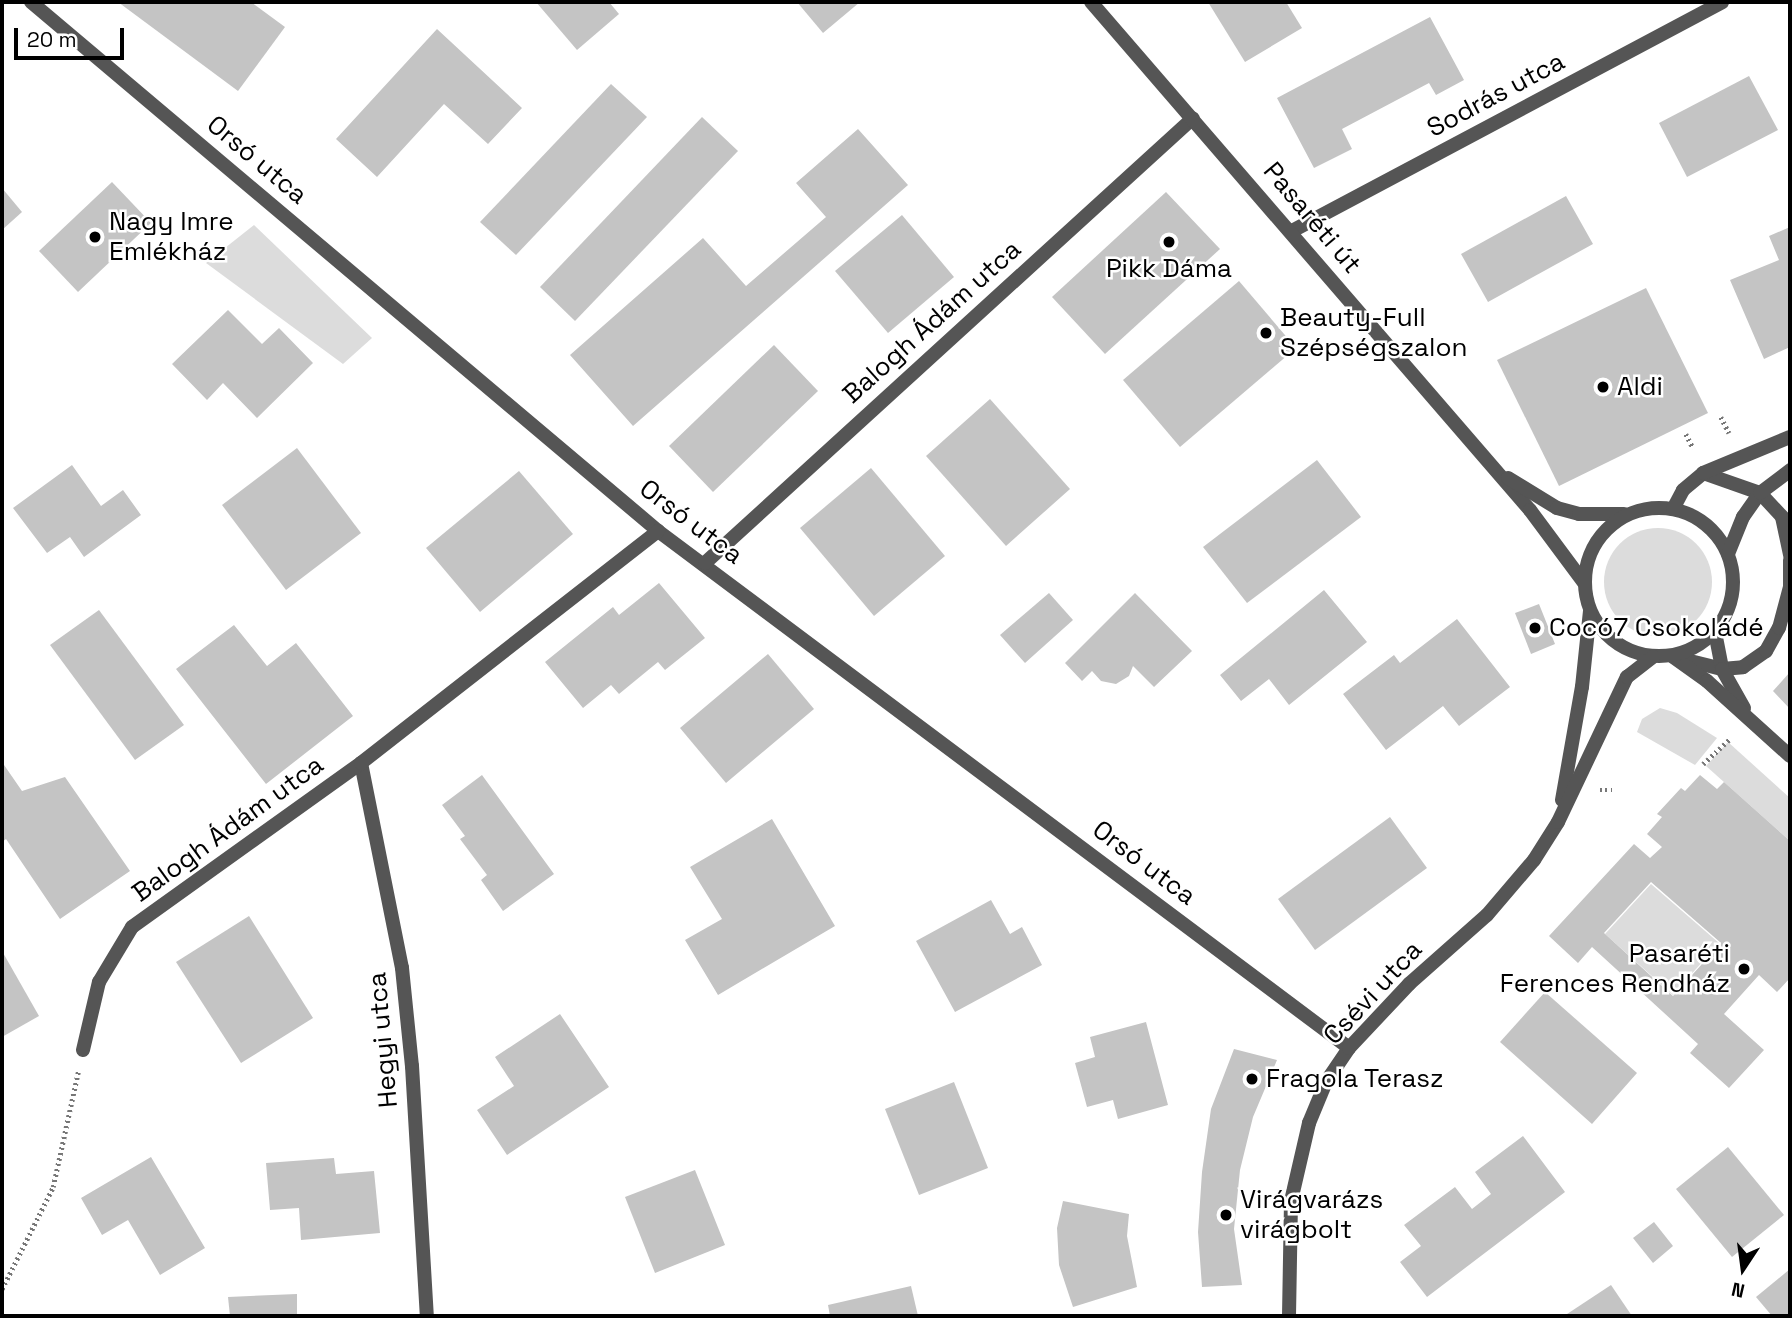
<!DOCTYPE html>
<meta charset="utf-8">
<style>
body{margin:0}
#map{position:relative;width:1792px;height:1318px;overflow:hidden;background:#fff;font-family:"Space Grotesk",sans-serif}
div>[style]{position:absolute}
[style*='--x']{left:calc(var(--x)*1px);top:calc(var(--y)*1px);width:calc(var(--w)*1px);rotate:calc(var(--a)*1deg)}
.green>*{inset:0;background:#dcdcdc}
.round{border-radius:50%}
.building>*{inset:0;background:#c4c4c4}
.path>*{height:4.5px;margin-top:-2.25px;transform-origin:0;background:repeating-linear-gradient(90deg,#777 0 2px,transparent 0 5.5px)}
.service>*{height:14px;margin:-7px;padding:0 7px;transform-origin:7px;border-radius:7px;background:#555}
.minor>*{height:14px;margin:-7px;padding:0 7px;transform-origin:7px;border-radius:7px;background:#555}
.tertiary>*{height:14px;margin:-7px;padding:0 7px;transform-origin:7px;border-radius:7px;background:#555}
.tertiary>.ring{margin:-7px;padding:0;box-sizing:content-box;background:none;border:14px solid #555;border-radius:50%}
.dots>*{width:19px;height:19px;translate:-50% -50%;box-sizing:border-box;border:4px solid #fff;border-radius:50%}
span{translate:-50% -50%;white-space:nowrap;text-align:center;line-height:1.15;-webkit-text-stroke:5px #fff;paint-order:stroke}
.street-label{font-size:26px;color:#000}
.poi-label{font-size:26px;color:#000}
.left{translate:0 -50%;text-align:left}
.right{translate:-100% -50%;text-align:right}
.frame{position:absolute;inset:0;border:4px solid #000;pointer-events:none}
.north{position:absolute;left:1708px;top:1234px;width:70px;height:70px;-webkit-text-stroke:5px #fff;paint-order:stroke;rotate:193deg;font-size:19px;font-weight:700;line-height:28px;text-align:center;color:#000}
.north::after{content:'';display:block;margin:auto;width:24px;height:32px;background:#000;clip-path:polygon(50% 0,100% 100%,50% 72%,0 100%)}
.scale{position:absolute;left:14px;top:28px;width:110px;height:32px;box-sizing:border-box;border:4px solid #000;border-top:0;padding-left:9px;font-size:21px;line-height:24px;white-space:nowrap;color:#000;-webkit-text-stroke:5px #fff;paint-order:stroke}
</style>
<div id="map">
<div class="green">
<i style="clip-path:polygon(254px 225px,372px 338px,343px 364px,206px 263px)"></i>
<i class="round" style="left:1604px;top:528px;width:108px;height:108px"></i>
<i style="clip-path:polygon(1660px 708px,1677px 713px,1717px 738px,1695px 765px,1637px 732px,1642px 719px)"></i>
<i style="clip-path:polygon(1728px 742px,1790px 798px,1789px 840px,1706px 766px)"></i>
<i style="clip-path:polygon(1651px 884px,1719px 943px,1673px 995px,1605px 934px)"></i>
</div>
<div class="building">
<i style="clip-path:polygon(118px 2px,251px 2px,285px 27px,238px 91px)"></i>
<i style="clip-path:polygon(536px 2px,609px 2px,619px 14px,577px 50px)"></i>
<i style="clip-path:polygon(797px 2px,860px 2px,823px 33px)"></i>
<i style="clip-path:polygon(1208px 2px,1286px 2px,1302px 28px,1245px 62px)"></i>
<i style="clip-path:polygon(1430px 17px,1464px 80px,1436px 95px,1429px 83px,1342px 129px,1352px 149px,1314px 168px,1277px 98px)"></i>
<i style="clip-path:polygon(437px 29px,522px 108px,488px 144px,444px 104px,377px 177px,336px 139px)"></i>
<i style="clip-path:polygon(1749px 76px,1778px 130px,1687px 177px,1659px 123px)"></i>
<i style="clip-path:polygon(611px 84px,647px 117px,516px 255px,480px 222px)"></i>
<i style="clip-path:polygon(702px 117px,738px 151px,575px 321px,540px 287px)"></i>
<i style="clip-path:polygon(858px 129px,908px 185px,633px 426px,570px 355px,703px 238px,746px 286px,826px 217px,796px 183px)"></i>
<i style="clip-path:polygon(112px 182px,151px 223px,78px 292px,39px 251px)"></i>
<i style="clip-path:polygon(2px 188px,22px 212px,2px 230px)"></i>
<i style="clip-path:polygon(1166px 192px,1220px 249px,1105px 354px,1052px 297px)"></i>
<i style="clip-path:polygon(1566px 196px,1593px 244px,1488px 302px,1461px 254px)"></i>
<i style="clip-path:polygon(902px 215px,954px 277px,888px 333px,835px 271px)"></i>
<i style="clip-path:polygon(1790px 227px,1790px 347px,1764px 359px,1730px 280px,1779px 260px,1769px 236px)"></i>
<i style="clip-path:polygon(1239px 281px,1296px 348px,1180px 447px,1123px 380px)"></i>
<i style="clip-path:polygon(1646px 288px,1708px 413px,1559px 486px,1497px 360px)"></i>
<i style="clip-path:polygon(228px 310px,262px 344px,279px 328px,313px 363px,257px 418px,223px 383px,207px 400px,172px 364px)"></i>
<i style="clip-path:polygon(774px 345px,818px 391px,713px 492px,669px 446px)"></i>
<i style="clip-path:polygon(990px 399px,1070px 489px,1006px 546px,926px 456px)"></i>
<i style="clip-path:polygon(297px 448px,361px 533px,286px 590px,222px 505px)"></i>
<i style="clip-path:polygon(1317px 460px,1361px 517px,1247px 603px,1203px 547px)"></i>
<i style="clip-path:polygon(72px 465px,101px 506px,123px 490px,141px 515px,84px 557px,70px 537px,47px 553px,13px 508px)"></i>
<i style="clip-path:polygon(871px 468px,945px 556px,874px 616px,800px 528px)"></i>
<i style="clip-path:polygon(519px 471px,573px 534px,480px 612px,426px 548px)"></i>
<i style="clip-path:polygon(659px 583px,705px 638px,665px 670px,658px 662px,619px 694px,611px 685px,583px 708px,545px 662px,613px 607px,619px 615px)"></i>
<i style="clip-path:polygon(1324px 590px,1367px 642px,1289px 705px,1269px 679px,1241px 701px,1220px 675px)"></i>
<i style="clip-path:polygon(1049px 593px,1073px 620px,1025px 663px,1000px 635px)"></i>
<i style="clip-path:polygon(1135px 593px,1192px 651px,1154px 687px,1133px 666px,1129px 676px,1116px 684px,1101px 681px,1092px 671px,1082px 681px,1065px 663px)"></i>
<i style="clip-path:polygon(1539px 604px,1555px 644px,1531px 654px,1515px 613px)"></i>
<i style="clip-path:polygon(99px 610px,184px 725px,135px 760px,50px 645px)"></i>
<i style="clip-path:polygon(1457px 619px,1510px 687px,1459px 726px,1443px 706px,1386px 750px,1343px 694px,1394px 655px,1400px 663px)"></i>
<i style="clip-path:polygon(234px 625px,267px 666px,296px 643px,353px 716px,266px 784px,176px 669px)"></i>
<i style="clip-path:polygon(768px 654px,814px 709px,726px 783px,680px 728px)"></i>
<i style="clip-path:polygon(1790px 672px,1790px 709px,1773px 691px)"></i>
<i style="clip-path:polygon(2px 762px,22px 791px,65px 777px,130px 871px,60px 919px,6px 839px,2px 842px)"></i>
<i style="clip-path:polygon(482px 775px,554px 874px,503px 911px,481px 880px,487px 875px,460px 839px,465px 836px,442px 805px)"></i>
<i style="clip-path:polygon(evenodd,1700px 775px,1717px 789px,1724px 782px,1790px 841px,1790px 978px,1777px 992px,1759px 975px,1724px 1014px,1764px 1050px,1729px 1088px,1690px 1053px,1698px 1044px,1592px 947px,1578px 963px,1549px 936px,1634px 844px,1650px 858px,1662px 847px,1647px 834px,1662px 817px,1657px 814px,1681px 788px,1685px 791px,1700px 775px,1651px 882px,1721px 943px,1673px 996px,1604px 933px,1651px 882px)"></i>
<i style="clip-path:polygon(1390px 817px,1427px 868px,1315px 950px,1278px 899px)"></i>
<i style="clip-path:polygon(772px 819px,835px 926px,718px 995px,685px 940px,722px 919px,690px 867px)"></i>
<i style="clip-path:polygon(991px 900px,1010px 934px,1022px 927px,1042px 965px,955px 1012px,916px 941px)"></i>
<i style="clip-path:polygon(249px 916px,313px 1018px,241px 1063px,176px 962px)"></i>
<i style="clip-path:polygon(2px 951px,39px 1016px,2px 1037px)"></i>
<i style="clip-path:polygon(1545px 992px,1637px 1073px,1592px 1124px,1500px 1042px)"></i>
<i style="clip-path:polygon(560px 1014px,609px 1087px,507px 1155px,477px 1110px,514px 1086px,495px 1057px)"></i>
<i style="clip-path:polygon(1146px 1022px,1168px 1105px,1118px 1119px,1113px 1100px,1087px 1107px,1075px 1063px,1095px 1057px,1090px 1037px)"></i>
<i style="clip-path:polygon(1234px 1049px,1277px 1060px,1253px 1117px,1240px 1170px,1234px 1229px,1242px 1285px,1202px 1287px,1198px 1232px,1202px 1172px,1211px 1109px)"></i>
<i style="clip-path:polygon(954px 1082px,988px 1168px,919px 1195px,885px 1109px)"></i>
<i style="clip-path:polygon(1523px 1136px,1565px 1192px,1427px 1297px,1400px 1262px,1421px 1246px,1404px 1225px,1455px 1187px,1472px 1209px,1491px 1194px,1475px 1172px)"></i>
<i style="clip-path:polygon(1728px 1147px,1784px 1215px,1732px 1257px,1676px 1189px)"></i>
<i style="clip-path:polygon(151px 1157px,205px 1248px,160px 1275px,128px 1220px,102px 1235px,81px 1198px)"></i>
<i style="clip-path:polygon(334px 1158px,336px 1174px,374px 1171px,380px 1233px,301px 1240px,299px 1208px,270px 1210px,266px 1163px)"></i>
<i style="clip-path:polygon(695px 1170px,725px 1245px,655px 1273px,625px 1197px)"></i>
<i style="clip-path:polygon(1063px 1201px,1129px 1214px,1127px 1236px,1137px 1287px,1073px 1307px,1059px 1265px,1057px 1228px)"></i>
<i style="clip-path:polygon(1654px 1222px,1673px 1246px,1653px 1263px,1633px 1238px)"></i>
<i style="clip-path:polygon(1790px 1269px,1790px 1316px,1772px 1316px,1756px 1297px)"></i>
<i style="clip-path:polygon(1611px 1285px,1632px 1316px,1564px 1316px)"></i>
<i style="clip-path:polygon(911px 1286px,918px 1316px,830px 1316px,828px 1305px)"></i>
<i style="clip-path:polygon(297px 1294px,297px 1316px,230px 1316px,228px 1297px)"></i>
</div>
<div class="path">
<i style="--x:1721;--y:417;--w:18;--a:63"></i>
<i style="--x:1686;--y:434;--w:16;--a:63"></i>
<i style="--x:1703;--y:764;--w:38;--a:-43"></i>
<i style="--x:1600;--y:790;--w:12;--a:0"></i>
<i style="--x:2;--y:1289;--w:114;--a:-63.4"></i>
<i style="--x:53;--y:1187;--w:118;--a:-77.7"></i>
</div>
<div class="service">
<i style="--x:1703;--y:473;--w:60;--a:19.3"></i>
<i style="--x:1760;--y:493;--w:33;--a:47"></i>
<i style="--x:1782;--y:517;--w:39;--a:78"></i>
<i style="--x:1674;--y:657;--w:49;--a:14"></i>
<i style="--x:1722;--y:669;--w:21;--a:-5"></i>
<i style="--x:1743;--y:667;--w:28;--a:-35"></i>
<i style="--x:1766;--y:651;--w:26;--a:-61"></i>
<i style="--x:1779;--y:628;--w:42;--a:-75"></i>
<i style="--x:1790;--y:587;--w:27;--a:-90"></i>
</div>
<div class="minor">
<i style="--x:31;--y:2;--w:820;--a:40.15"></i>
<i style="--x:658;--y:531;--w:863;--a:36.8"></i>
<i style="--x:1292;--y:231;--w:487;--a:-28"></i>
<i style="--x:705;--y:563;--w:660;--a:-42.36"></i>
<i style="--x:1715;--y:632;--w:38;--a:79"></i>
<i style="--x:1722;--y:669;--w:45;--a:60.6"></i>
<i style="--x:1672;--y:656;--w:43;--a:35.5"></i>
<i style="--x:1707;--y:681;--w:112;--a:42.1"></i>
<i style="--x:361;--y:763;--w:209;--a:78.7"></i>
<i style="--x:402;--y:968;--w:99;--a:84.2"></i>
<i style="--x:412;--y:1066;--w:250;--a:86.6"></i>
<i style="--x:83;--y:1050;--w:70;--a:-76.8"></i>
<i style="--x:99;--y:982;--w:64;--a:-59"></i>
<i style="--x:132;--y:927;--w:282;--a:-35.6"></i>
<i style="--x:361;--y:763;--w:377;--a:-38"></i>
</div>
<div class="tertiary">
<i style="--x:1091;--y:2;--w:671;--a:49.17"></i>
<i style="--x:1530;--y:510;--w:92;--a:53.4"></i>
<i style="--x:1508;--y:478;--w:57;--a:31.5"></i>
<i style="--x:1557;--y:508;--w:23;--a:15"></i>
<i style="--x:1579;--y:514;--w:45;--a:0"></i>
<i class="ring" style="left:1585px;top:508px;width:134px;height:134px"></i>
<i style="--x:1673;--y:509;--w:21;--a:-62"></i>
<i style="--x:1683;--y:490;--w:26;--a:-40"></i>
<i style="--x:1703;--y:473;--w:94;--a:-22.5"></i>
<i style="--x:1728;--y:554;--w:40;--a:-68"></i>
<i style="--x:1743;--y:517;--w:29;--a:-55"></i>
<i style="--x:1760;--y:493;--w:38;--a:-37"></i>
<i style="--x:1562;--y:800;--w:115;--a:-80"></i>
<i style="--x:1582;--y:687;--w:76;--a:-84"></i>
<i style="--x:1289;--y:1316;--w:115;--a:-89"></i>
<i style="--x:1291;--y:1201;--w:80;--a:-77"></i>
<i style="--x:1309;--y:1123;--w:44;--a:-67.5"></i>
<i style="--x:1326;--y:1082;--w:41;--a:-55.9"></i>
<i style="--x:1349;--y:1048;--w:88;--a:-46.8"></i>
<i style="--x:1409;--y:984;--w:104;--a:-41.5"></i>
<i style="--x:1487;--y:915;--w:72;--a:-49.5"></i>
<i style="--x:1534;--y:860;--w:45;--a:-57.7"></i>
<i style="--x:1558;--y:822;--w:161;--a:-64.6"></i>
<i style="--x:1627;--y:677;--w:33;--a:-38"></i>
</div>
<div class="dots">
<i style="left:95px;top:237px;background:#000"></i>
<i style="left:1169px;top:242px;background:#000"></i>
<i style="left:1266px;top:333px;background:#000"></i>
<i style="left:1603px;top:387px;background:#000"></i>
<i style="left:1535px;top:628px;background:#000"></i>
<i style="left:1744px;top:969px;background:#000"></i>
<i style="left:1252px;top:1079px;background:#000"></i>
<i style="left:1226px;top:1215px;background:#000"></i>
</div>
<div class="street-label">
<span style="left:1496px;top:95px;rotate:-28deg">Sodrás utca</span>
<span style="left:257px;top:160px;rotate:40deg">Orsó utca</span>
<span style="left:1312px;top:218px;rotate:50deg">Pasaréti út</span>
<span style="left:932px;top:322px;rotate:-42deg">Balogh Ádám utca</span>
<span style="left:691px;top:522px;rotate:37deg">Orsó utca</span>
<span style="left:228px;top:829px;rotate:-36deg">Balogh Ádám utca</span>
<span style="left:1144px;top:863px;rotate:37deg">Orsó utca</span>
<span style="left:1373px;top:993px;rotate:-47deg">Csévi utca</span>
<span style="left:383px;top:1040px;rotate:-95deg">Hegyi utca</span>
</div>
<div class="poi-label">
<span class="left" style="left:109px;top:237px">Nagy Imre<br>Emlékház</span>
<span style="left:1169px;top:269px">Pikk Dáma</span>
<span class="left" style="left:1280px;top:333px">Beauty-Full<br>Szépségszalon</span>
<span class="left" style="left:1617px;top:387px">Aldi</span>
<span class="left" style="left:1549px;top:628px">Cocó7 Csokoládé</span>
<span class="right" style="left:1730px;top:969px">Pasaréti<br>Ferences Rendház</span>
<span class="left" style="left:1266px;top:1079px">Fragola Terasz</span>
<span class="left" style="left:1240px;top:1215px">Virágvarázs<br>virágbolt</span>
</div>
<div class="frame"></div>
<div class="north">N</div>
<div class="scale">20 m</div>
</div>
